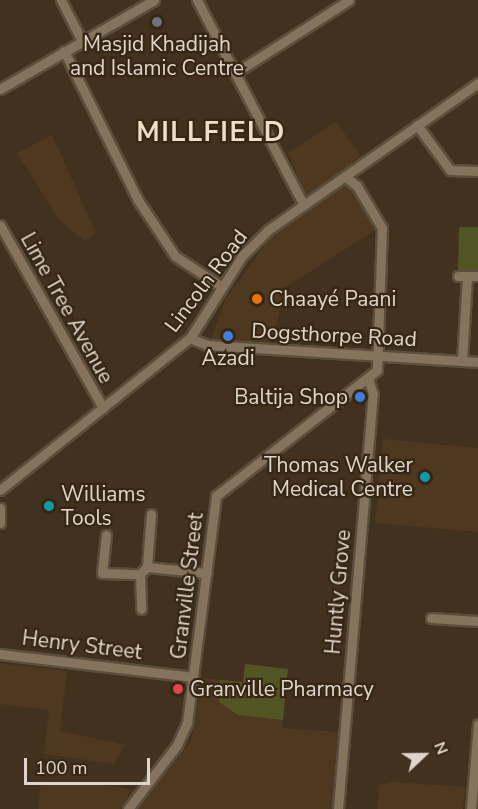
<!DOCTYPE html>
<meta charset="utf-8">
<style>
body{margin:0}
#map{position:relative;width:478px;height:809px;overflow:hidden;background:#41311e;font-family:"Nunito Sans",sans-serif}
div>[style]{position:absolute}
[style*='--x']{left:calc(var(--x)*1px);top:calc(var(--y)*1px);width:calc(var(--w)*1px);rotate:calc(var(--a)*1deg)}
.built>*{inset:0;background:#4e3920}
.green>*{inset:0;background:#525421}
.roads{filter:drop-shadow(2px 0 #5b4e3d) drop-shadow(-2px 0 #5b4e3d) drop-shadow(0 2px #5b4e3d) drop-shadow(0 -2px #5b4e3d)}
.minor>*{height:9px;margin:-4.5px;padding:0 4.5px;transform-origin:4.5px;border-radius:4.5px;background:#85735e}
.dots>*{width:16px;height:16px;translate:-50% -50%;box-sizing:border-box;border:3px solid #362714;border-radius:50%}
span{translate:-50% -50%;white-space:nowrap;text-align:center;line-height:1.15;-webkit-text-stroke:4.5px #362714;paint-order:stroke}
.poi-label{font-size:21px;color:#e0d5ca}
.left{translate:0 -50%;text-align:left}
.right{translate:-100% -50%;text-align:right}
.street-label{font-size:21px;color:#e0d5ca}
.district-label{font-size:27px;color:#f1ddc6;font-weight:700;letter-spacing:1.5px}
.north{position:absolute;left:394px;top:725px;width:60px;height:60px;-webkit-text-stroke:4px #362714;paint-order:stroke;rotate:68deg;font-size:16px;font-weight:700;line-height:24px;text-align:center;color:#e0d5ca}
.north::after{content:'';display:block;margin:auto;width:21px;height:27px;background:#e0d5ca;clip-path:polygon(50% 0,100% 100%,50% 72%,0 100%)}
.scale{position:absolute;left:24px;top:758px;width:126px;height:27px;box-sizing:border-box;border:3px solid #e0d5ca;border-top:0;padding-left:8px;font-size:18px;line-height:21px;white-space:nowrap;color:#e0d5ca;-webkit-text-stroke:4px #362714;paint-order:stroke}
</style>
<div id="map">
<div class="built">
<i style="clip-path:polygon(336px 122px,361px 156px,352px 162px,348px 184px,370px 214px,374px 231px,286px 287px,271px 344px,211px 339px,225px 300px,270px 238px,312px 208px,288px 153px)"></i>
<i style="clip-path:polygon(52px 135px,96px 233px,85px 241px,59px 220px,17px 153px)"></i>
<i style="clip-path:polygon(383px 439px,478px 448px,478px 532px,375px 523px)"></i>
<i style="clip-path:polygon(0 663px,67px 671px,60px 731px,125px 745px,114px 764px,44px 754px,49px 710px,0 704px)"></i>
<i style="clip-path:polygon(245px 664px,288px 669px,282px 728px,338px 732px,332px 809px,138px 809px,191px 741px,202px 678px,243px 682px)"></i>
<i style="clip-path:polygon(41px 781px,115px 786px,131px 790px,121px 809px,38px 809px)"></i>
<i style="clip-path:polygon(394px 782px,465px 787px,463px 809px,377px 809px,379px 785px)"></i>
</div>
<div class="green">
<i style="clip-path:polygon(459px 227px,478px 227px,478px 270px,458px 270px)"></i>
<i style="clip-path:polygon(245px 664px,288px 669px,283px 720px,238px 715px,219px 702px,220px 680px,243px 682px)"></i>
</div>
<div class="roads">
<div class="minor">
<i style="--x:61;--y:0;--w:46;--a:62.9"></i>
<i style="--x:197;--y:0;--w:230;--a:62.5"></i>
<i style="--x:64;--y:51;--w:166;--a:63.6"></i>
<i style="--x:138;--y:200;--w:67;--a:56.5"></i>
<i style="--x:175;--y:256;--w:56;--a:33.4"></i>
<i style="--x:235;--y:73;--w:135;--a:-32.6"></i>
<i style="--x:0;--y:89;--w:178;--a:-30"></i>
<i style="--x:417;--y:125;--w:56;--a:53.7"></i>
<i style="--x:450;--y:170;--w:28;--a:2"></i>
<i style="--x:0;--y:225;--w:210;--a:60.6"></i>
<i style="--x:458;--y:276;--w:20;--a:0"></i>
<i style="--x:190;--y:338;--w:18;--a:22"></i>
<i style="--x:207;--y:345;--w:272;--a:3.6"></i>
<i style="--x:462;--y:361;--w:85;--a:-86.6"></i>
<i style="--x:0;--y:490;--w:243;--a:-38.7"></i>
<i style="--x:190;--y:338;--w:97;--a:-57.6"></i>
<i style="--x:242;--y:256;--w:37;--a:-45"></i>
<i style="--x:268;--y:230;--w:256;--a:-35"></i>
<i style="--x:0;--y:508;--w:15;--a:90"></i>
<i style="--x:106;--y:535;--w:38;--a:96"></i>
<i style="--x:102;--y:573;--w:38;--a:2"></i>
<i style="--x:140;--y:574;--w:10;--a:-45"></i>
<i style="--x:147;--y:567;--w:60;--a:5.7"></i>
<i style="--x:147;--y:567;--w:53;--a:-85.7"></i>
<i style="--x:140;--y:574;--w:35;--a:88"></i>
<i style="--x:431;--y:618;--w:47;--a:3.7"></i>
<i style="--x:0;--y:654;--w:195;--a:6.8"></i>
<i style="--x:128;--y:809;--w:81;--a:-52.6"></i>
<i style="--x:177;--y:745;--w:24;--a:-66"></i>
<i style="--x:187;--y:723;--w:229;--a:-82.7"></i>
<i style="--x:216;--y:496;--w:204;--a:-38"></i>
<i style="--x:377;--y:370;--w:142;--a:-88"></i>
<i style="--x:382;--y:228;--w:49;--a:-120.8"></i>
<i style="--x:357;--y:186;--w:16;--a:-142"></i>
<i style="--x:338;--y:809;--w:416;--a:-85.2"></i>
<i style="--x:373;--y:394;--w:17;--a:-107"></i>
<i style="--x:471;--y:809;--w:85;--a:-85.3"></i>
</div>
</div>
<div class="dots">
<i style="left:157px;top:22px;background:#6b7280"></i>
<i style="left:257px;top:299px;background:#e8710a"></i>
<i style="left:228px;top:336px;background:#3f7fe0"></i>
<i style="left:360px;top:397px;background:#3f7fe0"></i>
<i style="left:425px;top:477px;background:#0f9aa8"></i>
<i style="left:49px;top:506px;background:#0f9aa8"></i>
<i style="left:178px;top:689px;background:#e0444e"></i>
</div>
<div class="poi-label">
<span style="left:157px;top:56px">Masjid Khadijah<br>and Islamic Centre</span>
<span class="left" style="left:269px;top:299px">Chaayé Paani</span>
<span style="left:228px;top:358px">Azadi</span>
<span class="right" style="left:348px;top:397px">Baltija Shop</span>
<span class="right" style="left:413px;top:477px">Thomas Walker<br>Medical Centre</span>
<span class="left" style="left:61px;top:506px">Williams<br>Tools</span>
<span class="left" style="left:190px;top:689px">Granville Pharmacy</span>
</div>
<div class="street-label">
<span style="left:206px;top:281px;rotate:-53deg">Lincoln Road</span>
<span style="left:67px;top:308px;rotate:61deg">Lime Tree Avenue</span>
<span style="left:334px;top:335px;rotate:3deg">Dogsthorpe Road</span>
<span style="left:187px;top:586px;rotate:-83deg">Granville Street</span>
<span style="left:338px;top:592px;rotate:-85deg">Huntly Grove</span>
<span style="left:82px;top:645px;rotate:7deg">Henry Street</span>
</div>
<div class="district-label">
<span style="left:211px;top:133px">MILLFIELD</span>
</div>
<div class="north">N</div>
<div class="scale">100 m</div>
</div>
